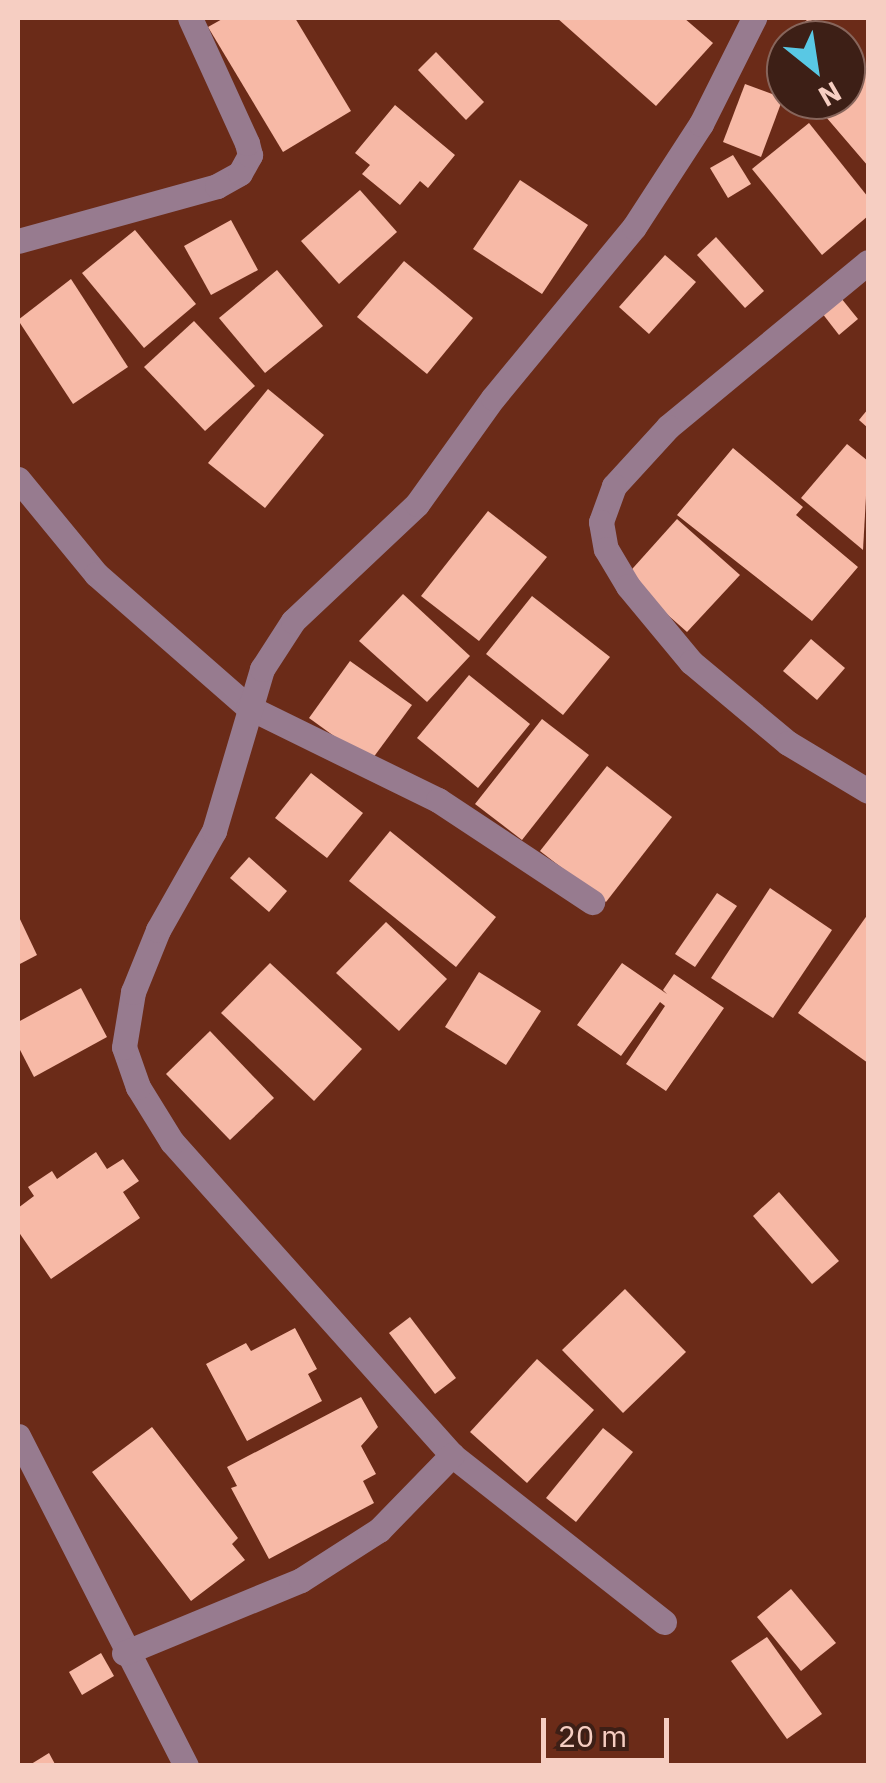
<!DOCTYPE html>
<style>
body{margin:0}
#map{position:relative;width:886px;height:1783px;overflow:hidden;background:#6b2b18;font-family:"IBM Plex Sans",sans-serif}
div>[style]{position:absolute}
[style*='--x']{left:calc(var(--x)*1px);top:calc(var(--y)*1px);width:calc(var(--w)*1px);rotate:calc(var(--a)*1deg)}
.building>*{inset:0;background:#f7b9a6}
.minor>*{height:25px;margin:-12.5px;padding:0 12.5px;transform-origin:12.5px;border-radius:12.5px;background:#977b8f}
span{translate:-50% -50%;white-space:nowrap;text-align:center;line-height:1.15;-webkit-text-stroke:10px #3d1f16;paint-order:stroke}
.frame{position:absolute;inset:0;border:20px solid #f6cec2;pointer-events:none}
.north{position:absolute;left:766px;top:20px;width:100px;height:100px;box-sizing:border-box;background:#3d1f16;border:2px solid #87655b;border-radius:50%;rotate:150deg;font-size:28px;font-weight:700;line-height:40px;text-align:center;color:#f6cec2}
.north::after{content:'';display:block;margin:auto;width:35px;height:45px;background:#59c8e4;clip-path:polygon(50% 0,100% 100%,50% 72%,0 100%)}
.scale{position:absolute;left:541px;top:1718px;width:128px;height:45px;box-sizing:border-box;border:5px solid #f6cec2;border-top:0;padding-left:12px;font-size:30px;line-height:35px;white-space:nowrap;color:#f6cec2;-webkit-text-stroke:8px #3d1f16;paint-order:stroke}
</style>
<div id="map">
<div class="building">
<i style="clip-path:polygon(224px 18px,295px 18px,351px 111px,283px 152px,208px 27px)"></i>
<i style="clip-path:polygon(557px 18px,684px 18px,713px 43px,656px 106px)"></i>
<i style="clip-path:polygon(809px 18px,832px 40px,786px 40px,786px 55px,778px 48px)"></i>
<i style="clip-path:polygon(436px 52px,484px 102px,466px 120px,418px 70px)"></i>
<i style="clip-path:polygon(868px 68px,868px 166px,820px 110px,831px 100px,846px 100px,846px 87px)"></i>
<i style="clip-path:polygon(745px 84px,783px 98px,761px 157px,723px 142px)"></i>
<i style="clip-path:polygon(395px 105px,455px 155px,428px 188px,420px 181px,400px 205px,362px 174px,370px 165px,355px 153px)"></i>
<i style="clip-path:polygon(809px 123px,868px 197px,868px 216px,822px 255px,752px 169px)"></i>
<i style="clip-path:polygon(733px 155px,751px 184px,728px 198px,710px 168px)"></i>
<i style="clip-path:polygon(520px 180px,588px 225px,542px 294px,473px 249px)"></i>
<i style="clip-path:polygon(360px 190px,397px 232px,339px 284px,301px 241px)"></i>
<i style="clip-path:polygon(231px 220px,258px 270px,211px 295px,184px 246px)"></i>
<i style="clip-path:polygon(135px 230px,196px 304px,144px 348px,82px 273px)"></i>
<i style="clip-path:polygon(716px 237px,764px 291px,745px 308px,697px 255px)"></i>
<i style="clip-path:polygon(665px 255px,696px 282px,649px 334px,619px 307px)"></i>
<i style="clip-path:polygon(404px 261px,473px 318px,427px 374px,357px 317px)"></i>
<i style="clip-path:polygon(277px 270px,323px 326px,265px 373px,219px 318px)"></i>
<i style="clip-path:polygon(71px 279px,128px 367px,73px 404px,18px 320px)"></i>
<i style="clip-path:polygon(841px 298px,858px 319px,839px 335px,822px 313px)"></i>
<i style="clip-path:polygon(194px 321px,255px 386px,205px 431px,144px 367px)"></i>
<i style="clip-path:polygon(268px 389px,324px 435px,265px 508px,208px 463px)"></i>
<i style="clip-path:polygon(868px 409px,868px 428px,859px 420px)"></i>
<i style="clip-path:polygon(847px 444px,868px 461px,863px 550px,801px 498px)"></i>
<i style="clip-path:polygon(733px 448px,803px 507px,796px 515px,858px 567px,812px 621px,677px 515px)"></i>
<i style="clip-path:polygon(488px 511px,547px 557px,479px 641px,421px 596px)"></i>
<i style="clip-path:polygon(677px 519px,740px 575px,687px 632px,625px 577px)"></i>
<i style="clip-path:polygon(403px 594px,470px 656px,427px 702px,359px 641px)"></i>
<i style="clip-path:polygon(532px 596px,610px 657px,563px 715px,486px 654px)"></i>
<i style="clip-path:polygon(811px 639px,845px 668px,817px 700px,783px 671px)"></i>
<i style="clip-path:polygon(350px 661px,412px 705px,370px 762px,309px 718px)"></i>
<i style="clip-path:polygon(469px 675px,530px 724px,478px 788px,417px 738px)"></i>
<i style="clip-path:polygon(542px 719px,589px 755px,522px 840px,475px 804px)"></i>
<i style="clip-path:polygon(607px 766px,672px 817px,606px 902px,540px 851px)"></i>
<i style="clip-path:polygon(311px 773px,363px 813px,327px 858px,275px 818px)"></i>
<i style="clip-path:polygon(390px 831px,496px 917px,456px 967px,349px 881px)"></i>
<i style="clip-path:polygon(249px 857px,287px 891px,269px 912px,230px 878px)"></i>
<i style="clip-path:polygon(770px 888px,832px 930px,773px 1018px,711px 978px)"></i>
<i style="clip-path:polygon(717px 893px,737px 906px,695px 967px,675px 954px)"></i>
<i style="clip-path:polygon(868px 914px,868px 1063px,798px 1013px)"></i>
<i style="clip-path:polygon(18px 915px,37px 955px,18px 965px)"></i>
<i style="clip-path:polygon(386px 922px,447px 979px,399px 1031px,336px 973px)"></i>
<i style="clip-path:polygon(270px 963px,362px 1049px,314px 1101px,221px 1013px)"></i>
<i style="clip-path:polygon(622px 963px,667px 994px,663px 990px,674px 974px,724px 1008px,666px 1091px,626px 1064px,665px 1006px,660px 1002px,621px 1056px,577px 1025px)"></i>
<i style="clip-path:polygon(479px 972px,541px 1011px,506px 1065px,445px 1027px)"></i>
<i style="clip-path:polygon(81px 988px,107px 1037px,34px 1077px,18px 1046px,18px 1022px)"></i>
<i style="clip-path:polygon(210px 1031px,274px 1098px,230px 1140px,166px 1074px)"></i>
<i style="clip-path:polygon(96px 1152px,107px 1169px,123px 1159px,139px 1181px,123px 1192px,140px 1218px,51px 1279px,18px 1231px,18px 1208px,34px 1196px,28px 1187px,52px 1171px,57px 1179px)"></i>
<i style="clip-path:polygon(779px 1192px,839px 1261px,812px 1284px,753px 1216px)"></i>
<i style="clip-path:polygon(625px 1289px,686px 1352px,623px 1413px,562px 1350px)"></i>
<i style="clip-path:polygon(410px 1317px,456px 1378px,435px 1394px,389px 1333px)"></i>
<i style="clip-path:polygon(295px 1328px,317px 1369px,308px 1374px,322px 1401px,247px 1441px,206px 1364px,246px 1343px,251px 1351px)"></i>
<i style="clip-path:polygon(537px 1359px,594px 1410px,527px 1483px,470px 1432px)"></i>
<i style="clip-path:polygon(361px 1397px,378px 1427px,361px 1446px,376px 1474px,363px 1481px,374px 1503px,269px 1559px,231px 1488px,237px 1486px,227px 1467px)"></i>
<i style="clip-path:polygon(152px 1427px,238px 1538px,232px 1544px,245px 1560px,191px 1601px,92px 1472px)"></i>
<i style="clip-path:polygon(603px 1428px,633px 1452px,576px 1522px,546px 1498px)"></i>
<i style="clip-path:polygon(791px 1589px,836px 1643px,801px 1671px,757px 1617px)"></i>
<i style="clip-path:polygon(767px 1637px,822px 1714px,787px 1739px,731px 1661px)"></i>
<i style="clip-path:polygon(101px 1653px,114px 1676px,82px 1695px,69px 1672px)"></i>
<i style="clip-path:polygon(49px 1753px,56px 1766px,28px 1766px)"></i>
</div>
<div class="minor">
<i style="--x:18;--y:241;--w:206;--a:-15.4"></i>
<i style="--x:217;--y:186;--w:26;--a:-29"></i>
<i style="--x:240;--y:173;--w:21;--a:-61"></i>
<i style="--x:250;--y:155;--w:12;--a:-104"></i>
<i style="--x:247;--y:143;--w:137;--a:-114.5"></i>
<i style="--x:868;--y:262;--w:259;--a:140.5"></i>
<i style="--x:668;--y:427;--w:80;--a:132.5"></i>
<i style="--x:614;--y:486;--w:38;--a:110"></i>
<i style="--x:601;--y:522;--w:27;--a:80"></i>
<i style="--x:606;--y:549;--w:43;--a:59.3"></i>
<i style="--x:628;--y:586;--w:99;--a:50.3"></i>
<i style="--x:691;--y:662;--w:126;--a:39.9"></i>
<i style="--x:788;--y:743;--w:93;--a:31"></i>
<i style="--x:18;--y:479;--w:123;--a:50.6"></i>
<i style="--x:96;--y:574;--w:202;--a:41.2"></i>
<i style="--x:248;--y:707;--w:212;--a:26.1"></i>
<i style="--x:438;--y:800;--w:185;--a:33.5"></i>
<i style="--x:18;--y:1436;--w:370;--a:63"></i>
<i style="--x:664;--y:1622;--w:270;--a:-141.8"></i>
<i style="--x:452;--y:1455;--w:420;--a:-131.8"></i>
<i style="--x:172;--y:1142;--w:65;--a:-121.7"></i>
<i style="--x:138;--y:1087;--w:42;--a:-109.3"></i>
<i style="--x:124;--y:1047;--w:56;--a:-80.7"></i>
<i style="--x:133;--y:992;--w:67;--a:-68"></i>
<i style="--x:158;--y:930;--w:114;--a:-60.5"></i>
<i style="--x:214;--y:831;--w:169;--a:-73.5"></i>
<i style="--x:262;--y:669;--w:57;--a:-57.1"></i>
<i style="--x:293;--y:621;--w:170;--a:-43.3"></i>
<i style="--x:417;--y:504;--w:130;--a:-54.4"></i>
<i style="--x:493;--y:398;--w:222;--a:-50.5"></i>
<i style="--x:634;--y:227;--w:123;--a:-57"></i>
<i style="--x:701;--y:124;--w:119;--a:-63.4"></i>
<i style="--x:124;--y:1653;--w:191;--a:-22.4"></i>
<i style="--x:301;--y:1580;--w:93;--a:-32.7"></i>
<i style="--x:379;--y:1530;--w:105;--a:-45.8"></i>
</div>
<div class="frame"></div>
<div class="north">N</div>
<div class="scale">20 m</div>
</div>
